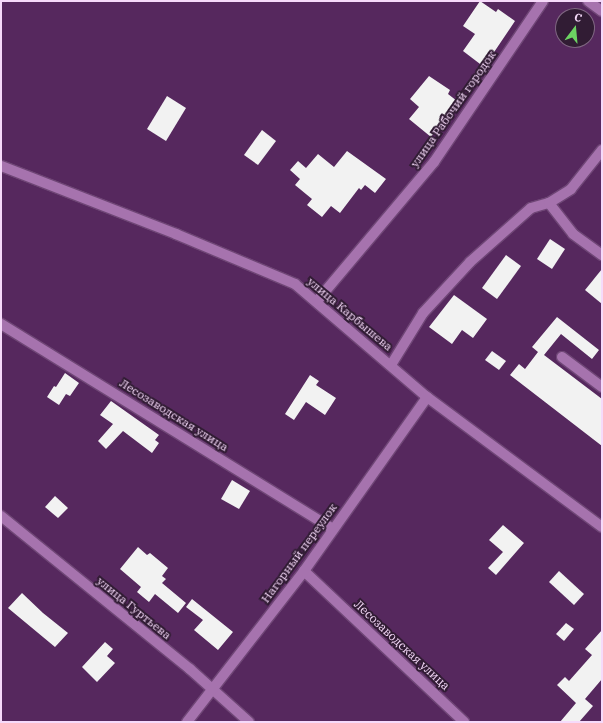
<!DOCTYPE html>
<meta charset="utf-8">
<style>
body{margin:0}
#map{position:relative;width:603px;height:723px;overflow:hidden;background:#56285e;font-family:"IBM Plex Serif",serif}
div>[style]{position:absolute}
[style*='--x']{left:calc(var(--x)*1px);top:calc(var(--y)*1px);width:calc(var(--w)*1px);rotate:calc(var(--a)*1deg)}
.building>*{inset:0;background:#f2f2f2}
.roads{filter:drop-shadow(1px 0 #6f4676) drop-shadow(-1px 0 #6f4676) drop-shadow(0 1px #6f4676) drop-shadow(0 -1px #6f4676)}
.minor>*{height:10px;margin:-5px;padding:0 5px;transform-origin:5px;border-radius:5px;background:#a673ae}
span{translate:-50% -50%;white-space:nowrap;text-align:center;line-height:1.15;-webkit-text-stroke:4px #311c34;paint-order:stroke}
.street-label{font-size:12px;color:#f6dafa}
.frame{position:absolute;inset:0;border:2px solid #f6dafa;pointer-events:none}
.north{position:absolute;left:555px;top:8px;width:40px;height:40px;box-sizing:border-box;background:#311c34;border:1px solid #806883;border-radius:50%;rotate:16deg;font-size:11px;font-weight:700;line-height:16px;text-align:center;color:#f6dafa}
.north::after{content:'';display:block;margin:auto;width:14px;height:18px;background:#6cd362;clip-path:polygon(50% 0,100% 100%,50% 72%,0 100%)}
</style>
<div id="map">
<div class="building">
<i style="clip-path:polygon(480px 1px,496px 12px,498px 9px,515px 21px,484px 67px,463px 51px,475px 34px,463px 26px)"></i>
<i style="clip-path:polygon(429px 76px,450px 90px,448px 94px,457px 101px,431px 137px,409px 119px,419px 107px,410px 99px)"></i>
<i style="clip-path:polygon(167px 96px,186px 108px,166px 141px,147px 129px)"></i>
<i style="clip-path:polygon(262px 130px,276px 141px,258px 165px,244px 155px)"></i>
<i style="clip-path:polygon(347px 151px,386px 179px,375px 193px,365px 185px,361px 190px,359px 188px,340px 213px,331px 206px,322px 217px,307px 205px,312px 199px,295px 185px,300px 179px,290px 170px,298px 161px,306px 168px,318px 154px,334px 167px)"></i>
<i style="clip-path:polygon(550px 239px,565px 249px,552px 269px,537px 259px)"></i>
<i style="clip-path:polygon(506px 255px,521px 266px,497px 299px,482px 288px)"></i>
<i style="clip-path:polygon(602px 269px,602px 304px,585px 290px)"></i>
<i style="clip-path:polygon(454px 295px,487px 319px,473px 338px,462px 330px,452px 344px,429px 327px)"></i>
<i style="clip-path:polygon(557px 317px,599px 350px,592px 359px,561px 334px,544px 355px,602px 399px,602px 446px,510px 375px,519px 364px,525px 369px,538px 352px,532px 347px)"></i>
<i style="clip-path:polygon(492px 351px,506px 361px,499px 370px,485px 360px)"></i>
<i style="clip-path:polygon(65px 373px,79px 383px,70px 396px,66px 394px,59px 405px,47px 397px,54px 386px,56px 387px)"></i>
<i style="clip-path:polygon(310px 375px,319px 381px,316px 385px,336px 398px,325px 415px,306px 402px,294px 420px,285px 414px)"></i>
<i style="clip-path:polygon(111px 401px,159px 435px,155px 440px,159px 443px,152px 453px,123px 431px,106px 449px,98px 441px,113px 424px,100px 415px)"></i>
<i style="clip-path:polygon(232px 480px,250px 491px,239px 509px,221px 499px)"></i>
<i style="clip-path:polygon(55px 496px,68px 508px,58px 518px,45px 507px)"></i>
<i style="clip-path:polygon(503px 525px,524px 543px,496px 575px,488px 568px,503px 552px,489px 540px)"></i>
<i style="clip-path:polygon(138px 547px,147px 555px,150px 553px,168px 568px,162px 576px,166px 579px,162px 583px,186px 603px,178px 613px,155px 594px,149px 602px,137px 592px,141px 587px,120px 569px)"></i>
<i style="clip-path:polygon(559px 571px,584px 594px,574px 605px,549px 582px)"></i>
<i style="clip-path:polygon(22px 593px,43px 613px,68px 633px,55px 647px,8px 608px)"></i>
<i style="clip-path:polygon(192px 599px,233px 632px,218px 650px,194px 630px,203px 620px,186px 607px)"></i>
<i style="clip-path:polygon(566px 623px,574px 629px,564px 641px,556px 634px)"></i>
<i style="clip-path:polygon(602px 630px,602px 679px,585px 699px,593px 706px,579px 722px,560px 722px,576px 703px,557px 685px,565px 677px,569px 681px,592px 655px,585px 649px)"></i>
<i style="clip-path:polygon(105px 642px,113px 649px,107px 656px,115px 663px,97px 682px,82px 667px)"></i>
</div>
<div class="roads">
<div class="minor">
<i style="--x:588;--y:1;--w:17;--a:36"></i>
<i style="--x:1;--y:166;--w:188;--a:21.2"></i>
<i style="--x:176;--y:234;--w:129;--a:22.8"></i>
<i style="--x:295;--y:284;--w:174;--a:40.6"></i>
<i style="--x:427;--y:397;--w:218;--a:36.6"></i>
<i style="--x:549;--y:203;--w:39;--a:52"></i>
<i style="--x:573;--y:234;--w:36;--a:36"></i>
<i style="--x:317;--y:301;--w:182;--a:-49.9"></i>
<i style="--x:434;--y:162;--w:194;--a:-55.9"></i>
<i style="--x:1;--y:324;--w:390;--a:31.7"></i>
<i style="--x:562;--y:357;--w:50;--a:36.9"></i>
<i style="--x:391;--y:365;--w:61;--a:-58.4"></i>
<i style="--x:423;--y:313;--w:69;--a:-47.3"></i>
<i style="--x:470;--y:262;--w:81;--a:-41.5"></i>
<i style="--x:531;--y:208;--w:19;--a:-16"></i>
<i style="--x:549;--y:203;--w:26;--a:-32"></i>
<i style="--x:571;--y:189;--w:50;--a:-51.5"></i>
<i style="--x:1;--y:516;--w:243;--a:39"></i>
<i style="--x:190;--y:669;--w:79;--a:41.9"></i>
<i style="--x:304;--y:571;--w:220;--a:43.3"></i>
<i style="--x:187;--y:722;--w:191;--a:-52.2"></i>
<i style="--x:304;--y:571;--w:213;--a:-54.7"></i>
</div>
</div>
<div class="street-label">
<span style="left:453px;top:109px;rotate:-55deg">улица Рабочий городок</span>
<span style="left:350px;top:314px;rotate:40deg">улица Карбышева</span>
<span style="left:174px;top:415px;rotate:32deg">Лесозаводская улица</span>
<span style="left:299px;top:553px;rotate:-54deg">Нагорный переулок</span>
<span style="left:134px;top:608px;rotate:39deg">улица Гуртьева</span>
<span style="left:402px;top:645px;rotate:43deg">Лесозаводская улица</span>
</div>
<div class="frame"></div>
<div class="north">С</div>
</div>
